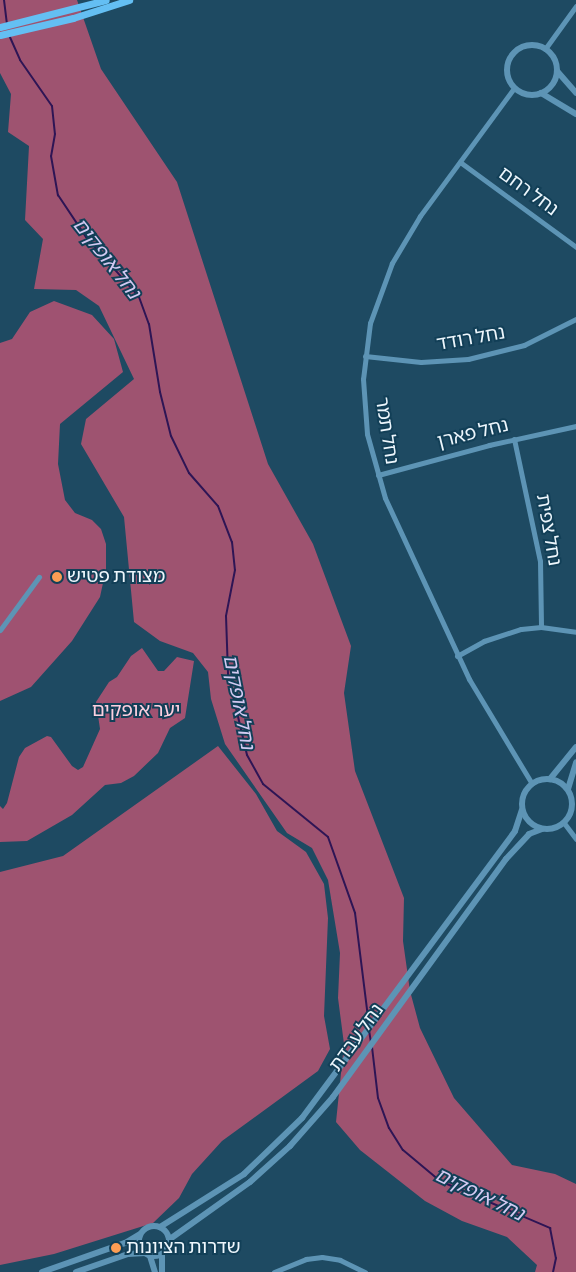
<!DOCTYPE html>
<meta charset="utf-8">
<style>
body{margin:0}
#map{position:relative;width:576px;height:1272px;overflow:hidden;background:#1e4a62;font-family:"Alegreya Sans","Noto Sans Hebrew",sans-serif}
div>[style]{position:absolute}
.green>*{inset:0;background:#9e5370}
.forest>*{inset:0;background:#9f5271}
.stream>*{height:2px;margin:-1px;padding:0 1px;transform-origin:1px;border-radius:1px;background:#2e1555}
.minor>*{height:5px;margin:-2.5px;padding:0 2.5px;transform-origin:2.5px;border-radius:2.5px;background:#5d94b5}
.tertiary>*{height:6px;margin:-3px;padding:0 3px;transform-origin:3px;border-radius:3px;background:#5d94b5}
.tertiary>.ring{margin:-3px;padding:0;box-sizing:content-box;background:none;border:6px solid #5d94b5;border-radius:50%}
.secondary>*{height:7px;margin:-3.5px;padding:0 3.5px;transform-origin:3.5px;border-radius:3.5px;background:#64bff3}
.dots>*{width:14px;height:14px;translate:-50% -50%;box-sizing:border-box;border:2px solid #123f57;border-radius:50%}
span{translate:-50% -50%;white-space:nowrap;text-align:center;line-height:1.15;-webkit-text-stroke:4px #123f57;paint-order:stroke}
.street-label{font-size:19px;color:#edf6fc}
.poi-label{font-size:19px;color:#edf6fc}
.left{translate:0 -50%;text-align:left}
.park-label{font-size:19px;color:#fdcfdf}
.water-label{font-size:20px;color:#d3caf2;font-style:italic}
</style>
<div id="map">
<div class="green">
<i style="clip-path:polygon(0 0,77px 0,101px 69px,177px 182px,268px 464px,313px 544px,351px 646px,344px 693px,355px 771px,404px 898px,403px 941px,410px 991px,420px 1028px,454px 1098px,512px 1165px,555px 1174px,576px 1184px,576px 1272px,535px 1272px,537px 1265px,507px 1237px,462px 1221px,425px 1201px,360px 1150px,336px 1122px,344px 1044px,338px 998px,340px 953px,328px 880px,312px 848px,287px 833px,225px 744px,211px 699px,208px 672px,193px 653px,160px 641px,134px 622px,124px 517px,81px 444px,86px 419px,134px 379px,99px 306px,76px 290px,34px 289px,43px 239px,25px 220px,29px 146px,8px 132px,11px 94px,0 73px)"></i>
<i style="clip-path:polygon(218px 746px,256px 794px,277px 831px,306px 852px,324px 884px,328px 918px,324px 1016px,330px 1049px,318px 1071px,222px 1141px,192px 1174px,179px 1198px,153px 1223px,54px 1254px,0 1265px,0 872px,63px 856px)"></i>
</div>
<div class="forest">
<i style="clip-path:polygon(54px 301px,92px 315px,114px 339px,123px 372px,60px 424px,58px 464px,65px 500px,75px 513px,92px 520px,101px 529px,106px 544px,106px 569px,100px 597px,72px 641px,31px 687px,0 701px,0 343px,12px 339px,30px 312px)"></i>
<i style="clip-path:polygon(142px 648px,158px 671px,164px 671px,177px 657px,194px 661px,185px 718px,170px 728px,158px 753px,134px 776px,121px 783px,105px 785px,72px 815px,27px 841px,0 842px,0 806px,3px 809px,7px 803px,19px 757px,25px 748px,47px 736px,51px 737px,72px 766px,78px 770px,83px 767px,100px 729px,96px 702px,109px 682px,117px 677px,131px 656px)"></i>
</div>
<div class="stream">
<i style="left:4px;top:0;width:23px;rotate:83deg"></i>
<i style="left:9px;top:35px;width:27px;rotate:66deg"></i>
<i style="left:20px;top:60px;width:56px;rotate:55.2deg"></i>
<i style="left:52px;top:106px;width:28px;rotate:84deg"></i>
<i style="left:55px;top:134px;width:22px;rotate:100deg"></i>
<i style="left:51px;top:156px;width:40px;rotate:80deg"></i>
<i style="left:58px;top:195px;width:50px;rotate:56.3deg"></i>
<i style="left:86px;top:237px;width:80px;rotate:48.5deg"></i>
<i style="left:139px;top:297px;width:29px;rotate:70deg"></i>
<i style="left:149px;top:324px;width:69px;rotate:80.8deg"></i>
<i style="left:160px;top:392px;width:45px;rotate:76deg"></i>
<i style="left:171px;top:436px;width:41px;rotate:64.1deg"></i>
<i style="left:189px;top:473px;width:44px;rotate:48.7deg"></i>
<i style="left:218px;top:506px;width:39px;rotate:69deg"></i>
<i style="left:232px;top:542px;width:28px;rotate:84deg"></i>
<i style="left:235px;top:570px;width:47px;rotate:101.1deg"></i>
<i style="left:226px;top:616px;width:58px;rotate:88deg"></i>
<i style="left:228px;top:674px;width:83px;rotate:76.8deg"></i>
<i style="left:247px;top:755px;width:33px;rotate:61deg"></i>
<i style="left:263px;top:784px;width:84px;rotate:39.2deg"></i>
<i style="left:328px;top:837px;width:81px;rotate:70.4deg"></i>
<i style="left:355px;top:913px;width:113px;rotate:82.9deg"></i>
<i style="left:369px;top:1030px;width:12px;rotate:81deg"></i>
<i style="left:372px;top:1047px;width:51px;rotate:83.3deg"></i>
<i style="left:378px;top:1098px;width:32px;rotate:70deg"></i>
<i style="left:389px;top:1128px;width:26px;rotate:58deg"></i>
<i style="left:403px;top:1150px;width:48px;rotate:40deg"></i>
<i style="left:440px;top:1181px;width:120px;rotate:23.1deg"></i>
<i style="left:550px;top:1228px;width:31px;rotate:79deg"></i>
<i style="left:556px;top:1258px;width:14px;rotate:102deg"></i>
</div>
<div class="minor">
<i style="left:545px;top:49px;width:53px;rotate:-54.2deg"></i>
<i style="left:514px;top:88px;width:159px;rotate:126.3deg"></i>
<i style="left:420px;top:216px;width:55px;rotate:120.8deg"></i>
<i style="left:392px;top:263px;width:64px;rotate:110.1deg"></i>
<i style="left:370px;top:323px;width:56px;rotate:97.1deg"></i>
<i style="left:363px;top:379px;width:55px;rotate:85.8deg"></i>
<i style="left:367px;top:434px;width:66px;rotate:74.3deg"></i>
<i style="left:385px;top:498px;width:200px;rotate:65.1deg"></i>
<i style="left:469px;top:679px;width:122px;rotate:59deg"></i>
<i style="left:460px;top:162px;width:144px;rotate:36.2deg"></i>
<i style="left:365px;top:356px;width:56px;rotate:6.1deg"></i>
<i style="left:421px;top:362px;width:47px;rotate:-3.7deg"></i>
<i style="left:468px;top:359px;width:58px;rotate:-14deg"></i>
<i style="left:524px;top:345px;width:58px;rotate:-26.6deg"></i>
<i style="left:514px;top:439px;width:125px;rotate:78deg"></i>
<i style="left:540px;top:561px;width:66px;rotate:89.1deg"></i>
<i style="left:378px;top:475px;width:115px;rotate:-15.1deg"></i>
<i style="left:489px;top:445px;width:89px;rotate:-12.3deg"></i>
<i style="left:0;top:630px;width:66px;rotate:-53.7deg"></i>
<i style="left:457px;top:656px;width:31px;rotate:-29deg"></i>
<i style="left:484px;top:641px;width:39px;rotate:-18deg"></i>
<i style="left:521px;top:629px;width:20px;rotate:-6deg"></i>
<i style="left:541px;top:627px;width:35px;rotate:8deg"></i>
<i style="left:564px;top:823px;width:20px;rotate:53deg"></i>
<i style="left:274px;top:1272px;width:35px;rotate:-22deg"></i>
<i style="left:306px;top:1259px;width:16px;rotate:-7deg"></i>
<i style="left:322px;top:1257px;width:18px;rotate:9deg"></i>
<i style="left:340px;top:1260px;width:28px;rotate:26deg"></i>
</div>
<div class="tertiary">
<i class="ring" style="left:507px;top:45px;width:44px;height:44px"></i>
<i style="left:557px;top:71px;width:29px;rotate:49deg"></i>
<i style="left:541px;top:93px;width:41px;rotate:31deg"></i>
<i class="ring" style="left:522px;top:779px;width:44px;height:44px"></i>
<i style="left:550px;top:779px;width:41px;rotate:-50.9deg"></i>
<i style="left:568px;top:789px;width:28px;rotate:-73deg"></i>
<i class="ring" style="left:139px;top:1226px;width:24px;height:24px"></i>
<i style="left:160px;top:1227px;width:99px;rotate:-32.2deg"></i>
<i style="left:244px;top:1174px;width:81px;rotate:-44deg"></i>
<i style="left:302px;top:1118px;width:357px;rotate:-53.4deg"></i>
<i style="left:515px;top:831px;width:22px;rotate:-72deg"></i>
<i style="left:170px;top:1239px;width:98px;rotate:-35.5deg"></i>
<i style="left:250px;top:1182px;width:54px;rotate:-42deg"></i>
<i style="left:290px;top:1146px;width:65px;rotate:-48.7deg"></i>
<i style="left:333px;top:1097px;width:294px;rotate:-54deg"></i>
<i style="left:506px;top:859px;width:34px;rotate:-47deg"></i>
<i style="left:529px;top:834px;width:14px;rotate:-21deg"></i>
<i style="left:162px;top:1255px;width:17px;rotate:90deg"></i>
<i style="left:150px;top:1256px;width:17px;rotate:73deg"></i>
<i style="left:42px;top:1272px;width:88px;rotate:-19.3deg"></i>
<i style="left:125px;top:1243px;width:17px;rotate:-31deg"></i>
<i style="left:76px;top:1272px;width:55px;rotate:-19.1deg"></i>
<i style="left:128px;top:1254px;width:17px;rotate:-3deg"></i>
</div>
<div class="secondary">
<i style="left:0;top:27px;width:109px;rotate:-14.3deg"></i>
<i style="left:0;top:35px;width:75px;rotate:-13.1deg"></i>
<i style="left:73px;top:18px;width:59px;rotate:-17.8deg"></i>
</div>
<div class="dots">
<i style="left:57px;top:577px;background:#fc9d54"></i>
<i style="left:116px;top:1248px;background:#fc9d54"></i>
</div>
<div class="street-label">
<span style="left:528px;top:192px;rotate:36deg">נחל רחם</span>
<span style="left:471px;top:339px;rotate:-10deg">נחל רודד</span>
<span style="left:386px;top:431px;rotate:81deg">נחל תמר</span>
<span style="left:473px;top:434px;rotate:-14deg">נחל פארן</span>
<span style="left:548px;top:530px;rotate:80deg">נחל צפית</span>
<span style="left:357px;top:1038px;rotate:-54deg">נחל עבדת</span>
</div>
<div class="poi-label">
<span class="left" style="left:67px;top:577px">מצודת פטיש</span>
<span class="left" style="left:126px;top:1248px">שדרות הציונות</span>
</div>
<div class="park-label">
<span style="left:136px;top:711px">יער אופקים</span>
</div>
<div class="water-label">
<span style="left:106px;top:259px;rotate:52deg">נחל אופקים</span>
<span style="left:238px;top:702px;rotate:79deg">נחל אופקים</span>
<span style="left:479px;top:1195px;rotate:26deg">נחל אופקים</span>
</div>
</div>
